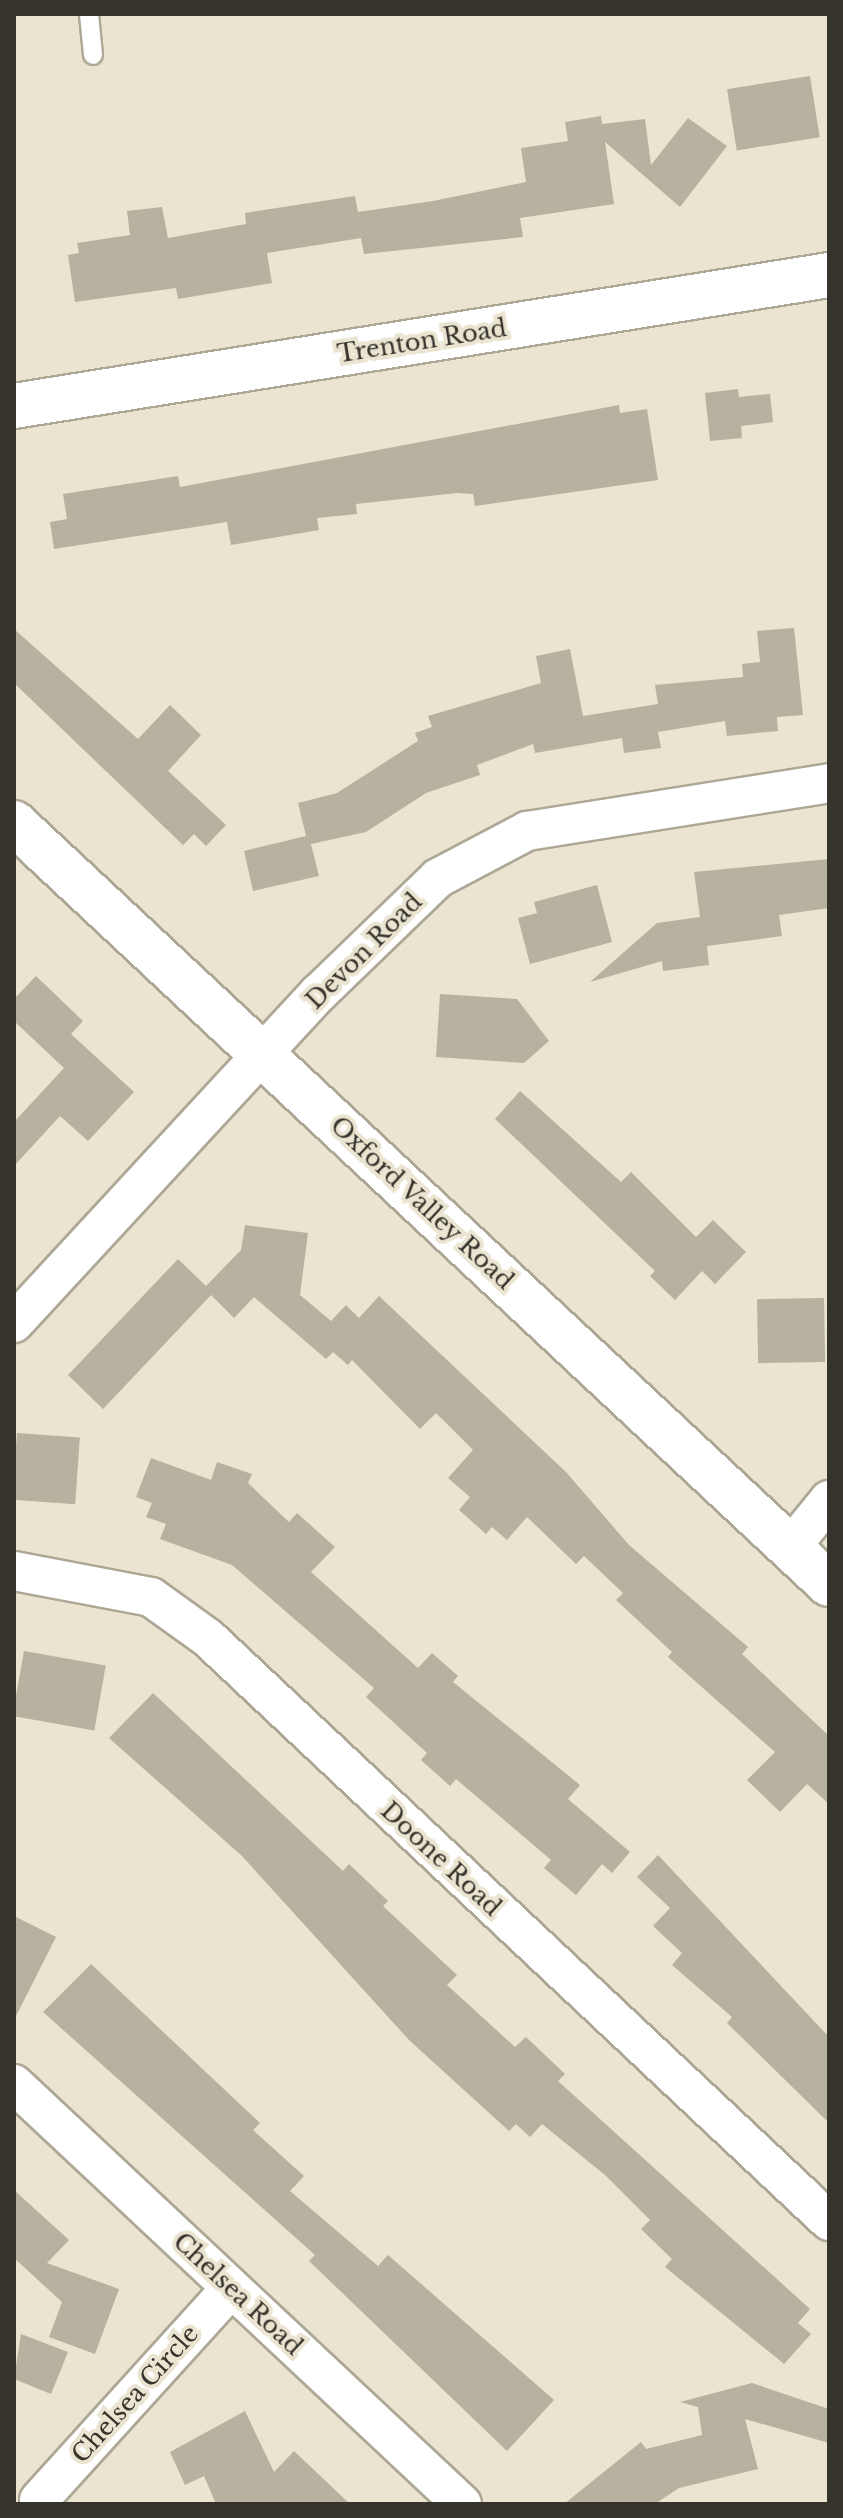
<!DOCTYPE html>
<style>
body{margin:0}
#map{position:relative;width:843px;height:2518px;overflow:hidden;background:#eae4d1;font-family:"Libre Baskerville",serif}
div>[style]{position:absolute}
.building>*{inset:0;background:#b7b19f;transform-origin:0 0}
.roads{filter:drop-shadow(2px 0 #ada795) drop-shadow(-2px 0 #ada795) drop-shadow(0 2px #ada795) drop-shadow(0 -2px #ada795)}
.service>*{height:18px;margin:-9px;padding:0 9px;transform-origin:9px;border-radius:9px;background:#fff}
.minor>*{height:38px;margin:-19px;padding:0 19px;transform-origin:19px;border-radius:19px;background:#fff}
.secondary>*{height:44px;margin:-22px;padding:0 22px;transform-origin:22px;border-radius:22px;background:#fff}
.primary>*{height:44px;margin:-22px;padding:0 22px;transform-origin:22px;border-radius:22px;background:#fff}
span{translate:-50% -50%;white-space:nowrap;text-align:center;line-height:1.15;-webkit-text-stroke:8px #eae4d1;paint-order:stroke}
.street-label{font-size:24px;color:#35332c}
.frame{position:absolute;inset:0;border:16px solid #35332c;pointer-events:none}
</style>
<div id="map">
<div class="building">
<i style="left:810px;top:76px;width:62px;height:84px;rotate:81deg"></i>
<i style="clip-path:polygon(601px 116px,602px 124px,645px 119px,651px 165px,688px 118px,727px 146px,680px 207px,605px 142px,614px 204px,520px 218px,523px 237px,364px 254px,361px 238px,267px 253px,272px 283px,178px 299px,176px 288px,75px 302px,68px 255px,79px 253px,77px 243px,130px 235px,127px 211px,162px 207px,168px 238px,246px 224px,245px 213px,355px 196px,358px 212px,433px 201px,526px 182px,521px 148px,568px 141px,565px 122px)"></i>
<i style="clip-path:polygon(738px 389px,739px 397px,770px 394px,773px 422px,741px 426px,742px 438px,710px 441px,705px 393px)"></i>
<i style="clip-path:polygon(619px 405px,620px 413px,647px 409px,658px 480px,475px 506px,473px 494px,457px 493px,356px 504px,357px 514px,317px 518px,319px 530px,231px 545px,227px 522px,54px 549px,50px 522px,67px 519px,63px 494px,178px 476px,180px 487px)"></i>
<i style="clip-path:polygon(794px 628px,803px 715px,777px 717px,778px 731px,727px 736px,725px 721px,658px 732px,661px 748px,624px 753px,622px 738px,535px 753px,533px 744px,477px 765px,480px 775px,426px 793px,366px 832px,311px 844px,319px 876px,253px 891px,244px 851px,306px 836px,298px 803px,337px 793px,418px 741px,415px 733px,432px 727px,428px 716px,541px 683px,536px 656px,570px 649px,583px 716px,658px 704px,655px 685px,743px 677px,742px 664px,760px 662px,757px 631px)"></i>
<i style="clip-path:polygon(14px 629px,138px 739px,170px 705px,201px 735px,168px 771px,226px 825px,206px 846px,194px 834px,183px 845px,14px 683px)"></i>
<i style="clip-path:polygon(829px 859px,829px 908px,779px 915px,782px 936px,707px 946px,709px 965px,663px 971px,662px 961px,590px 982px,657px 923px,700px 917px,694px 872px)"></i>
<i style="clip-path:polygon(597px 885px,612px 942px,530px 964px,518px 918px,537px 913px,534px 902px)"></i>
<i style="clip-path:polygon(36px 976px,83px 1021px,71px 1034px,134px 1092px,88px 1141px,60px 1116px,14px 1166px,14px 1122px,64px 1068px,14px 1021px,14px 999px)"></i>
<i style="clip-path:polygon(440px 994px,517px 999px,549px 1041px,524px 1063px,436px 1057px)"></i>
<i style="clip-path:polygon(520px 1091px,621px 1182px,631px 1172px,696px 1237px,713px 1220px,746px 1252px,715px 1284px,702px 1271px,675px 1300px,650px 1276px,655px 1271px,495px 1119px)"></i>
<i style="clip-path:polygon(245px 1225px,308px 1233px,300px 1295px,331px 1321px,346px 1305px,359px 1318px,379px 1296px,566px 1472px,629px 1545px,748px 1647px,742px 1654px,829px 1736px,829px 1804px,807px 1784px,780px 1812px,747px 1780px,775px 1752px,668px 1657px,672px 1652px,616px 1600px,623px 1593px,584px 1556px,576px 1564px,527px 1517px,507px 1540px,492px 1527px,486px 1534px,459px 1510px,470px 1497px,448px 1478px,473px 1450px,436px 1413px,420px 1429px,352px 1360px,348px 1365px,333px 1352px,326px 1359px,254px 1297px,234px 1318px,211px 1295px,103px 1409px,68px 1375px,178px 1259px,206px 1286px,241px 1250px)"></i>
<i style="left:824px;top:1298px;width:64px;height:67px;rotate:89deg"></i>
<i style="left:17px;top:1433px;width:63px;height:67px;rotate:4deg"></i>
<i style="clip-path:polygon(151px 1458px,211px 1480px,217px 1462px,252px 1474px,248px 1483px,289px 1522px,297px 1513px,335px 1547px,311px 1572px,418px 1668px,432px 1653px,458px 1676px,453px 1682px,580px 1785px,568px 1799px,630px 1852px,612px 1873px,602px 1864px,576px 1895px,544px 1868px,551px 1860px,456px 1779px,450px 1786px,421px 1760px,427px 1753px,366px 1697px,374px 1688px,232px 1565px,160px 1539px,166px 1524px,146px 1517px,152px 1503px,136px 1497px)"></i>
<i style="left:24px;top:1651px;width:83px;height:66px;rotate:10deg"></i>
<i style="clip-path:polygon(153px 1693px,343px 1871px,349px 1864px,388px 1901px,383px 1906px,457px 1975px,447px 1985px,515px 2047px,526px 2037px,565px 2074px,558px 2081px,810px 2309px,798px 2323px,811px 2334px,784px 2364px,665px 2267px,672px 2259px,641px 2229px,650px 2220px,605px 2175px,542px 2124px,530px 2137px,516px 2124px,509px 2131px,409px 2040px,242px 1856px,109px 1738px)"></i>
<i style="clip-path:polygon(658px 1855px,829px 2037px,829px 2123px,727px 2023px,732px 2017px,672px 1965px,682px 1953px,653px 1926px,670px 1908px,637px 1877px)"></i>
<i style="clip-path:polygon(14px 1916px,56px 1937px,14px 2020px)"></i>
<i style="clip-path:polygon(91px 1964px,260px 2123px,253px 2130px,304px 2176px,290px 2191px,378px 2266px,388px 2255px,554px 2400px,507px 2451px,309px 2261px,315px 2255px,43px 2012px)"></i>
<i style="clip-path:polygon(14px 2190px,69px 2240px,47px 2263px,119px 2289px,95px 2354px,49px 2337px,62px 2302px,14px 2258px)"></i>
<i style="clip-path:polygon(21px 2334px,68px 2352px,51px 2394px,14px 2379px)"></i>
<i style="clip-path:polygon(752px 2383px,829px 2409px,829px 2443px,745px 2419px,758px 2469px,679px 2488px,655px 2504px,564px 2504px,641px 2442px,646px 2449px,702px 2435px,698px 2407px,680px 2402px)"></i>
<i style="clip-path:polygon(245px 2411px,274px 2472px,294px 2451px,350px 2504px,216px 2504px,204px 2476px,185px 2485px,170px 2452px)"></i>
</div>
<div class="roads">
<div class="service">
<i style="left:89px;top:14px;width:41px;rotate:84.4deg"></i>
</div>
<div class="minor">
<i style="left:14px;top:1323px;width:449px;rotate:-47.3deg"></i>
<i style="left:319px;top:993px;width:165px;rotate:-44deg"></i>
<i style="left:438px;top:878px;width:101px;rotate:-27.8deg"></i>
<i style="left:527px;top:831px;width:306px;rotate:-9deg"></i>
<i style="left:790px;top:1548px;width:62px;rotate:-50.9deg"></i>
<i style="left:14px;top:1571px;width:139px;rotate:10.7deg"></i>
<i style="left:151px;top:1597px;width:70px;rotate:35.7deg"></i>
<i style="left:208px;top:1638px;width:852px;rotate:43.19deg"></i>
<i style="left:14px;top:2084px;width:614px;rotate:43.15deg"></i>
<i style="left:39px;top:2500px;width:286px;rotate:-47.8deg"></i>
</div>
<div class="secondary">
<i style="left:14px;top:406px;width:825px;rotate:-9.13deg"></i>
</div>
<div class="primary">
<i style="left:14px;top:823px;width:1115px;rotate:43.04deg"></i>
</div>
</div>
<div class="street-label">
<span style="left:422px;top:341px;rotate:-9deg">Trenton Road</span>
<span style="left:364px;top:951px;rotate:-45deg">Devon Road</span>
<span style="left:422px;top:1203px;rotate:43deg">Oxford Valley Road</span>
<span style="left:441px;top:1859px;rotate:43deg">Doone Road</span>
<span style="left:238px;top:2294px;rotate:43deg">Chelsea Road</span>
<span style="left:135px;top:2394px;rotate:-48deg">Chelsea Circle</span>
</div>
<div class="frame"></div>
</div>
